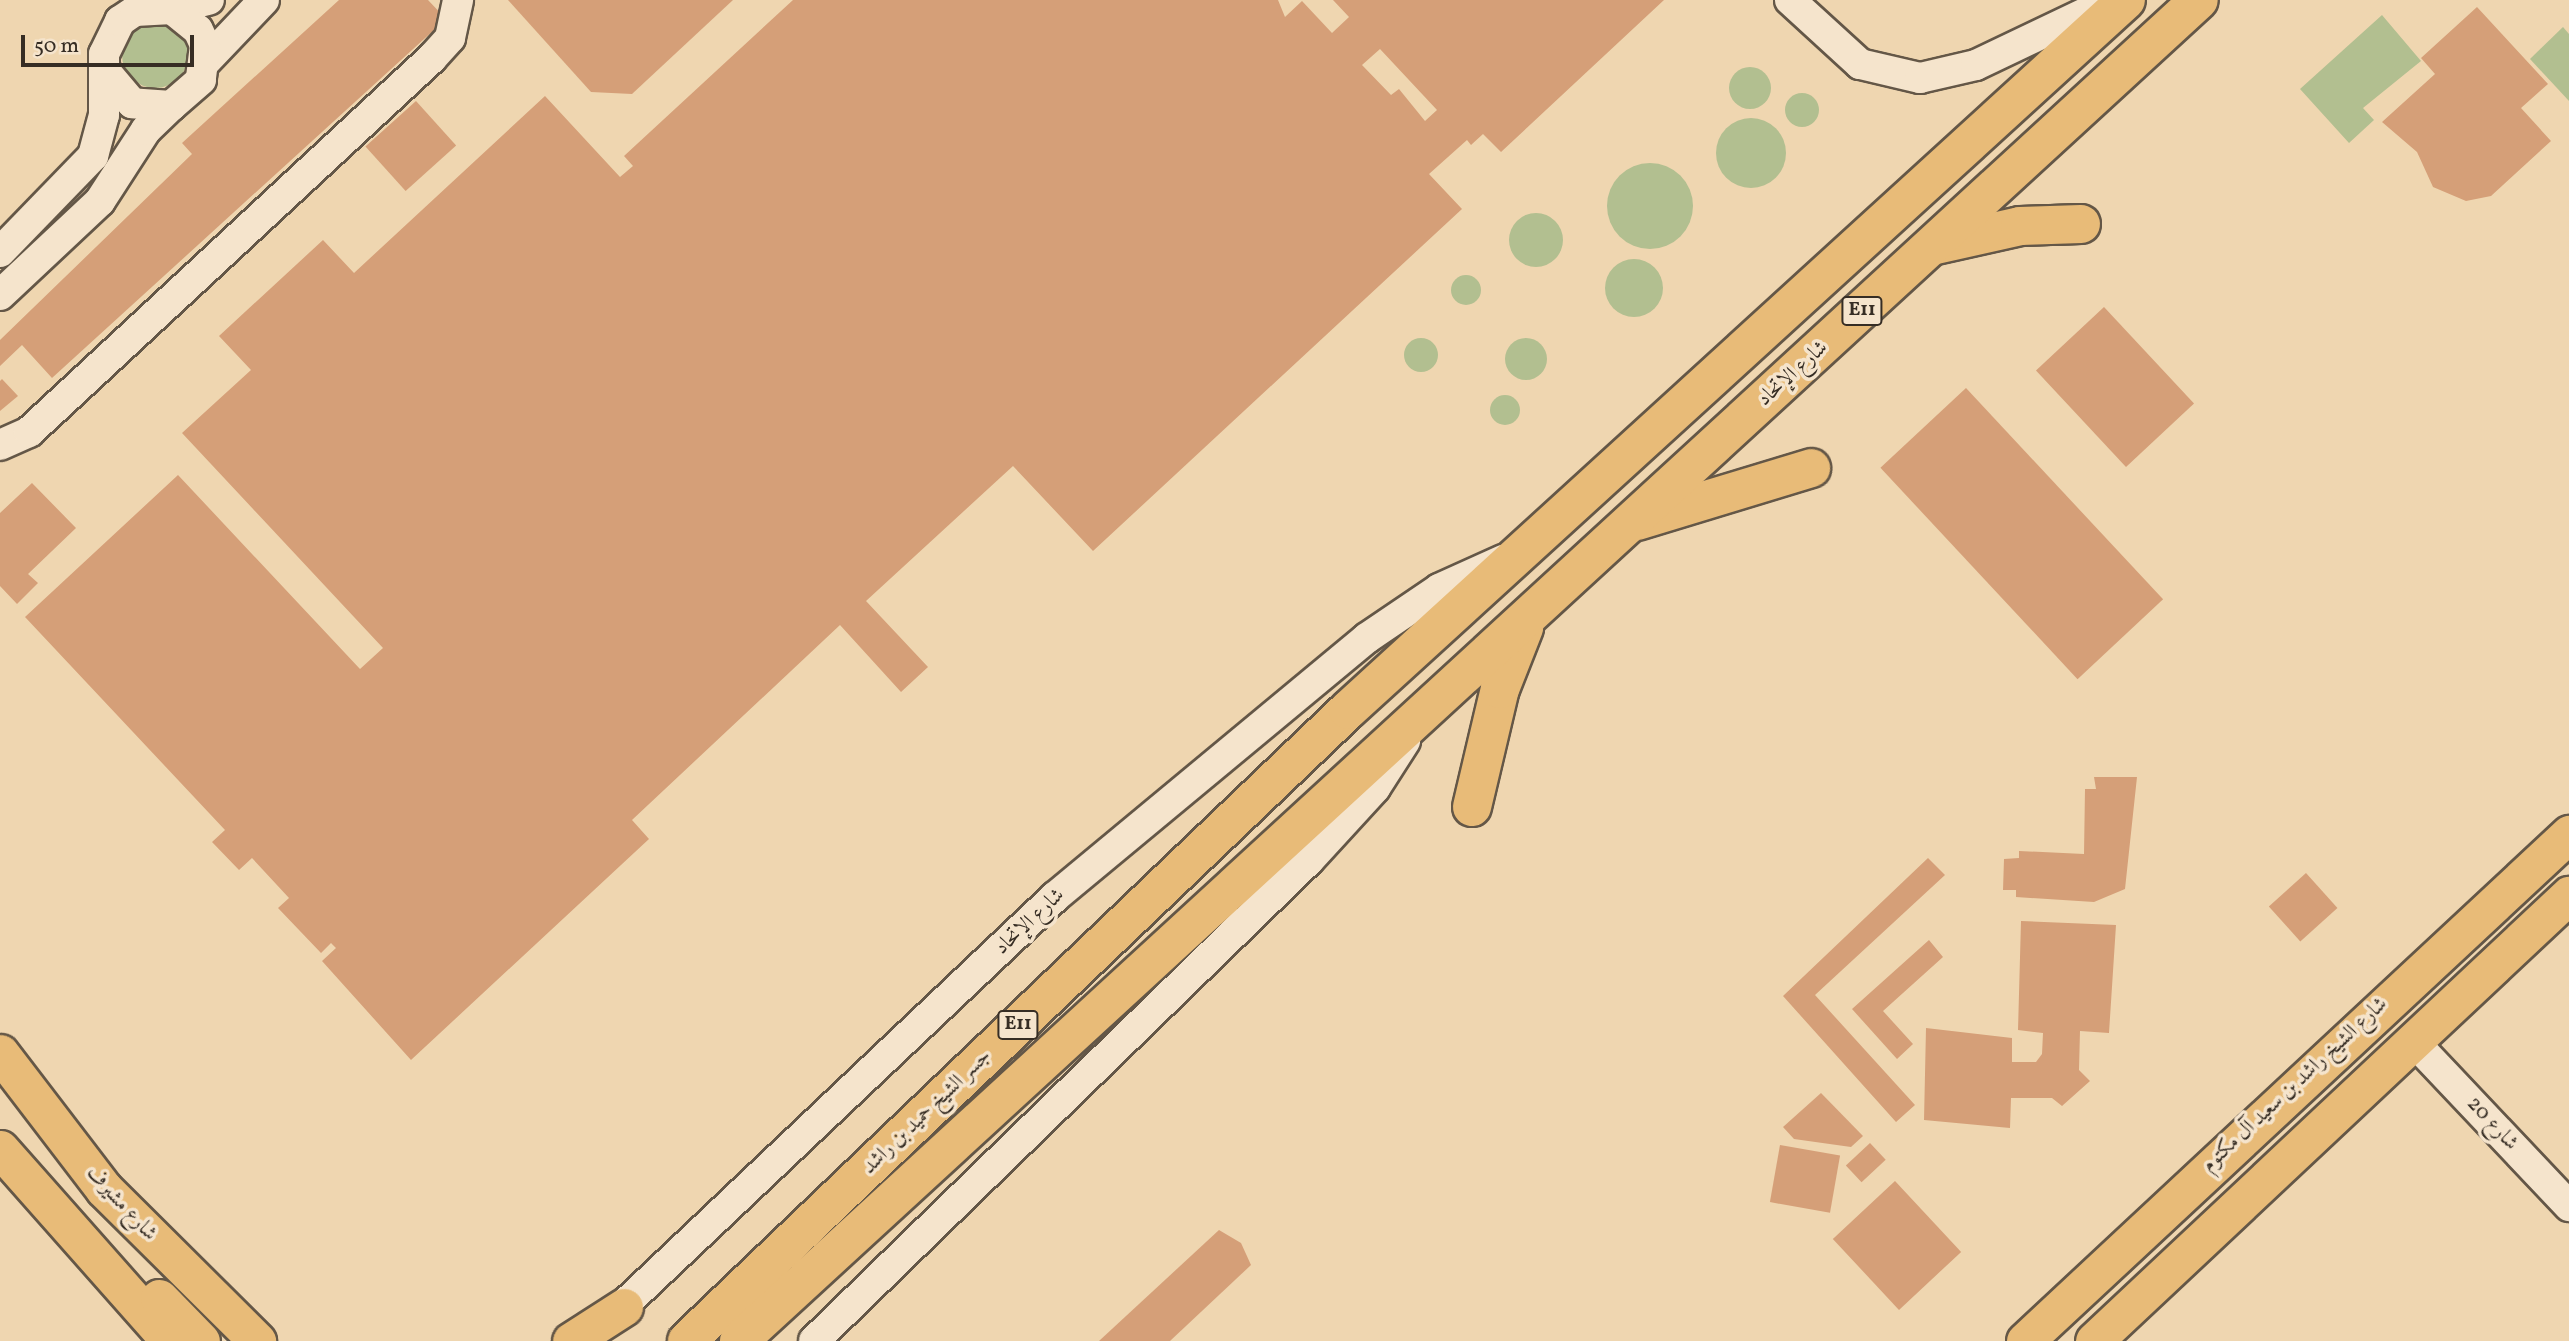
<!DOCTYPE html>
<meta charset="utf-8">
<style>
body{margin:0}
#map{position:relative;width:2569px;height:1341px;overflow:hidden;background:#efd6b0;font-family:Vollkorn,Amiri,serif}
div>[style]{position:absolute}
.green>*{inset:0;background:#b2bf90}
.round{border-radius:50%}
.building>*{inset:0;background:#d59f78;transform-origin:0 0}
.roads{filter:drop-shadow(2px 0 #645747) drop-shadow(-2px 0 #645747) drop-shadow(0 2px #645747) drop-shadow(0 -2px #645747)}
.minor>*{height:30px;margin:-15px;padding:0 15px;transform-origin:15px;border-radius:15px;background:#f5e4cc}
.major>*{height:37px;margin:-18.5px;padding:0 18.5px;transform-origin:18.5px;border-radius:18.5px;background:#e8bb78}
.highway>*{height:38px;margin:-19px;padding:0 19px;transform-origin:19px;border-radius:19px;background:#e8bb78}
span{translate:-50% -50%;white-space:nowrap;text-align:center;line-height:1.15;-webkit-text-stroke:7px #f5e4cc;paint-order:stroke}
.shield-label span{padding:2px 5px;background:#f5e4cc;border:2px solid;border-radius:5px;-webkit-text-stroke-width:0}
.shield-label{font-size:19px;color:#362d24;font-weight:700}
.street-label{font-size:21px;color:#362d24}
.scale{position:absolute;left:21px;top:35px;width:173px;height:32px;box-sizing:border-box;border:4px solid #362d24;border-top:0;padding-left:9px;font-size:21px;line-height:24px;white-space:nowrap;color:#362d24;-webkit-text-stroke:5px #f5e4cc;paint-order:stroke}
</style>
<div id="map">
<div class="green">
<i style="clip-path:polygon(2382px 15px,2421px 61px,2363px 108px,2374px 120px,2349px 143px,2300px 89px)"></i>
<i class="round" style="left:122px;top:22px;width:66px;height:66px"></i>
<i style="clip-path:polygon(2563px 27px,2569px 34px,2569px 101px,2530px 59px)"></i>
<i class="round" style="left:1729px;top:67px;width:42px;height:42px"></i>
<i class="round" style="left:1785px;top:93px;width:34px;height:34px"></i>
<i class="round" style="left:1716px;top:118px;width:70px;height:70px"></i>
<i class="round" style="left:1607px;top:163px;width:86px;height:86px"></i>
<i class="round" style="left:1509px;top:213px;width:54px;height:54px"></i>
<i class="round" style="left:1605px;top:259px;width:58px;height:58px"></i>
<i class="round" style="left:1451px;top:275px;width:30px;height:30px"></i>
<i class="round" style="left:1404px;top:338px;width:34px;height:34px"></i>
<i class="round" style="left:1505px;top:338px;width:42px;height:42px"></i>
<i class="round" style="left:1490px;top:395px;width:30px;height:30px"></i>
</div>
<div class="building">
<i style="clip-path:polygon(339px 0,428px 0,446px 19px,52px 378px,22px 345px,0 366px,0 340px,192px 154px,182px 143px)"></i>
<i style="clip-path:polygon(508px 0,733px 0,632px 94px,591px 92px)"></i>
<i style="clip-path:polygon(evenodd,793px 0,1278px 0,1285px 17px,1302px 1px,1332px 33px,1349px 17px,1333px 0,1664px 0,1501px 152px,1483px 134px,1471px 145px,1467px 140px,1429px 174px,1462px 209px,1093px 551px,1013px 466px,866px 601px,928px 667px,901px 692px,840px 625px,632px 820px,649px 839px,411px 1060px,322px 961px,336px 948px,331px 943px,321px 953px,278px 908px,289px 898px,252px 858px,239px 870px,212px 842px,225px 830px,25px 617px,178px 475px,360px 669px,383px 648px,182px 433px,251px 370px,219px 336px,323px 240px,354px 273px,545px 96px,620px 177px,633px 166px,624px 156px,793px 0,1380px 49px,1437px 110px,1425px 121px,1399px 89px,1391px 95px,1362px 65px,1380px 49px)"></i>
<i style="clip-path:polygon(2477px 7px,2548px 84px,2521px 108px,2551px 141px,2491px 196px,2466px 201px,2433px 187px,2417px 152px,2382px 122px,2435px 74px,2421px 58px)"></i>
<i style="left:416px;top:101px;width:60px;height:68px;rotate:48deg"></i>
<i style="left:2104px;top:307px;width:132px;height:93px;rotate:47deg"></i>
<i style="clip-path:polygon(2px 379px,18px 396px,0 411px,0 381px)"></i>
<i style="left:1966px;top:388px;width:289px;height:117px;rotate:47deg"></i>
<i style="clip-path:polygon(32px 483px,76px 528px,28px 574px,38px 583px,17px 604px,0 586px,0 513px)"></i>
<i style="clip-path:polygon(2094px 777px,2137px 777px,2125px 889px,2094px 902px,2016px 897px,2016px 890px,2003px 890px,2004px 859px,2019px 858px,2019px 851px,2084px 854px,2085px 789px,2096px 789px)"></i>
<i style="clip-path:polygon(1928px 858px,1945px 875px,1815px 995px,1915px 1105px,1896px 1122px,1783px 996px)"></i>
<i style="left:2306px;top:873px;width:47px;height:50px;rotate:48deg"></i>
<i style="clip-path:polygon(2021px 921px,2116px 925px,2109px 1033px,2080px 1031px,2079px 1070px,2090px 1081px,2062px 1106px,2052px 1098px,2011px 1098px,2010px 1128px,1924px 1120px,1926px 1028px,2012px 1038px,2012px 1062px,2036px 1062px,2042px 1054px,2043px 1033px,2018px 1030px)"></i>
<i style="clip-path:polygon(1929px 940px,1943px 957px,1883px 1011px,1913px 1044px,1897px 1059px,1852px 1009px)"></i>
<i style="clip-path:polygon(1821px 1093px,1863px 1136px,1851px 1147px,1794px 1139px,1783px 1127px)"></i>
<i style="left:1870px;top:1143px;width:23px;height:33px;rotate:47deg"></i>
<i style="left:1780px;top:1145px;width:61px;height:58px;rotate:10deg"></i>
<i style="left:1895px;top:1181px;width:97px;height:85px;rotate:47deg"></i>
<i style="clip-path:polygon(1219px 1230px,1241px 1243px,1251px 1265px,1170px 1341px,1099px 1341px)"></i>
</div>
<div class="roads">
<div class="minor">
<i style="left:1790px;top:0;width:95px;rotate:42.4deg"></i>
<i style="left:1860px;top:64px;width:62px;rotate:13.1deg"></i>
<i style="left:1920px;top:78px;width:57px;rotate:-13.1deg"></i>
<i style="left:1976px;top:65px;width:151px;rotate:-25.5deg"></i>
<i style="left:172px;top:9px;width:38px;rotate:-14deg"></i>
<i style="left:206px;top:61px;width:84px;rotate:-46.4deg"></i>
<i style="left:0;top:252px;width:134px;rotate:-45.9deg"></i>
<i style="left:93px;top:156px;width:42px;rotate:-75deg"></i>
<i style="left:104px;top:115px;width:61px;rotate:-90deg"></i>
<i style="left:104px;top:54px;width:37px;rotate:-64deg"></i>
<i style="left:120px;top:21px;width:18px;rotate:-34deg"></i>
<i style="left:135px;top:11px;width:37px;rotate:-3deg"></i>
<i style="left:172px;top:9px;width:33px;rotate:39deg"></i>
<i style="left:198px;top:30px;width:17px;rotate:65deg"></i>
<i style="left:205px;top:45px;width:35px;rotate:97deg"></i>
<i style="left:201px;top:80px;width:40px;rotate:139deg"></i>
<i style="left:171px;top:106px;width:39px;rotate:-176deg"></i>
<i style="left:132px;top:103px;width:39px;rotate:-130deg"></i>
<i style="left:0;top:295px;width:137px;rotate:-43.2deg"></i>
<i style="left:100px;top:201px;width:85px;rotate:-57.1deg"></i>
<i style="left:146px;top:130px;width:35px;rotate:-44deg"></i>
<i style="left:0;top:445px;width:32px;rotate:-24deg"></i>
<i style="left:29px;top:432px;width:550px;rotate:-42.86deg"></i>
<i style="left:432px;top:58px;width:27px;rotate:-48deg"></i>
<i style="left:450px;top:38px;width:39px;rotate:-78deg"></i>
<i style="left:2414px;top:1042px;width:226px;rotate:46.6deg"></i>
<i style="left:608px;top:1320px;width:615px;rotate:-43.42deg"></i>
<i style="left:1055px;top:897px;width:405px;rotate:-39.7deg"></i>
<i style="left:1367px;top:638px;width:87px;rotate:-34.2deg"></i>
<i style="left:1439px;top:589px;width:70px;rotate:-24.4deg"></i>
<i style="left:814px;top:1341px;width:690px;rotate:-44.18deg"></i>
<i style="left:1309px;top:860px;width:98px;rotate:-47.5deg"></i>
<i style="left:1375px;top:788px;width:56px;rotate:-57.4deg"></i>
</div>
<div class="major">
<i style="left:0;top:1053px;width:171px;rotate:52.6deg"></i>
<i style="left:104px;top:1189px;width:216px;rotate:44.8deg"></i>
<i style="left:0;top:1149px;width:256px;rotate:48.5deg"></i>
<i style="left:159px;top:1298px;width:60px;rotate:45.7deg"></i>
<i style="left:571px;top:1341px;width:63px;rotate:-32.7deg"></i>
<i style="left:2025px;top:1341px;width:744px;rotate:-42.98deg"></i>
<i style="left:2094px;top:1341px;width:652px;rotate:-43.2deg"></i>
</div>
<div class="highway">
<i style="left:1936px;top:245px;width:86px;rotate:-12.7deg"></i>
<i style="left:2020px;top:226px;width:61px;rotate:-1.9deg"></i>
<i style="left:1637px;top:521px;width:182px;rotate:-16.9deg"></i>
<i style="left:1472px;top:807px;width:121px;rotate:-76.7deg"></i>
<i style="left:1500px;top:689px;width:66px;rotate:-68.5deg"></i>
<i style="left:687px;top:1341px;width:914px;rotate:-43.67deg"></i>
<i style="left:1348px;top:710px;width:1053px;rotate:-42.38deg"></i>
<i style="left:739px;top:1341px;width:1982px;rotate:-42.57deg"></i>
</div>
</div>
<div class="shield-label">
<span style="left:1862px;top:311px">E11</span>
<span style="left:1018px;top:1025px">E11</span>
</div>
<div class="street-label">
<span style="left:1793px;top:374px;rotate:-42deg">شارع الإتحاد</span>
<span style="left:1030px;top:922px;rotate:-43deg">شارع الإتحاد</span>
<span style="left:2295px;top:1085px;rotate:-43deg">شارع الشيخ راشد بن سعيد آل مكتوم</span>
<span style="left:927px;top:1112px;rotate:-44deg">جسر الشيخ حميد بن راشد</span>
<span style="left:2492px;top:1124px;rotate:47deg">شارع 20</span>
<span style="left:121px;top:1204px;rotate:47deg">شارع مشيرف</span>
</div>
<div class="scale">50 m</div>
</div>
